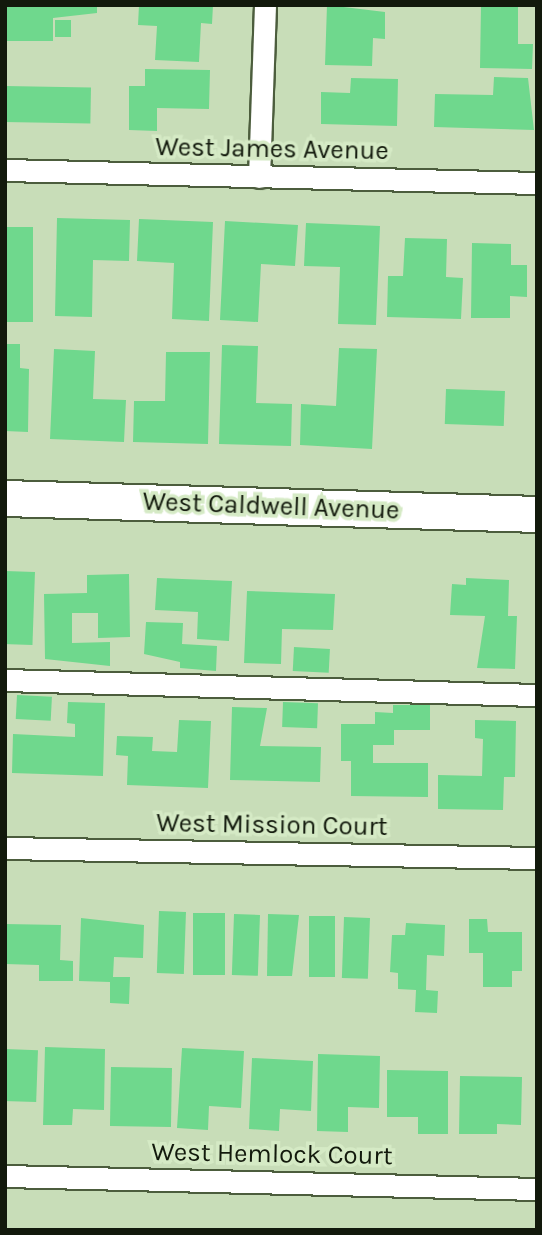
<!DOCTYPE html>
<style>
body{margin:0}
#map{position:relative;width:542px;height:1235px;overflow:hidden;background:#c8ddb8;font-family:Karla,sans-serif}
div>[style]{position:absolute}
.building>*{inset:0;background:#6fd88d;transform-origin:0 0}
.roads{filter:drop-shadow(2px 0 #4c5d3d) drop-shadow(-2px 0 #4c5d3d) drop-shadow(0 2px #4c5d3d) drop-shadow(0 -2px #4c5d3d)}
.street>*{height:21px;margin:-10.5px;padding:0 10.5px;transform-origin:10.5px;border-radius:10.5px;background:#fff}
.primary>*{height:35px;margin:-17.5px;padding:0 17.5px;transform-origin:17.5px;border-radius:17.5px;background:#fff}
span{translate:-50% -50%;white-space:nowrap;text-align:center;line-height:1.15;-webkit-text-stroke:7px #d5eac5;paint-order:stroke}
.street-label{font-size:26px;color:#12190c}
.frame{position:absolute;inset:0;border:7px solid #12190c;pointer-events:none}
</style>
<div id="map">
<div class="building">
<i style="clip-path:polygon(7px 5px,97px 5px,97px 13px,53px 18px,53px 41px,5px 41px)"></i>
<i style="clip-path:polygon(139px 5px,213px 5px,212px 24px,201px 23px,199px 62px,155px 60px,157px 26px,138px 25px)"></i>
<i style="clip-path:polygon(327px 5px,385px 12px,385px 39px,373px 38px,372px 66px,325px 65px)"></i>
<i style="clip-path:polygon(481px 5px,518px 5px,518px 44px,533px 44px,532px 69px,480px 68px)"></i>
<i style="left:55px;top:20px;width:16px;height:17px"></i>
<i style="clip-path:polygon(145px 69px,210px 70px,209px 109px,157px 108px,157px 131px,129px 130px,129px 86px,145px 86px)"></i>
<i style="clip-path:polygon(494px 77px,528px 78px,534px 130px,434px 127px,435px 94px,493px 95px)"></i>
<i style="clip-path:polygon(351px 78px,398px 79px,397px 126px,321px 124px,321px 92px,350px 93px)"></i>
<i style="left:5px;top:86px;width:86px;height:36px;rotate:1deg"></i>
<i style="clip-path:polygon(57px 218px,130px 220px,129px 261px,93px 260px,92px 317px,55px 316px)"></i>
<i style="clip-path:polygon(139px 219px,213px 222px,209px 321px,172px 319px,174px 263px,137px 261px)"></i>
<i style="clip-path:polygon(225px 221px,298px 225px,295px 266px,261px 264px,258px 322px,220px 320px)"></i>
<i style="clip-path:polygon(306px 223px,380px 226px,376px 325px,338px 324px,340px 267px,304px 266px)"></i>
<i style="left:5px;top:227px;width:28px;height:95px"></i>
<i style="clip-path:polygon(405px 238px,447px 239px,446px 277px,463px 278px,461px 319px,387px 317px,388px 276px,403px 276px)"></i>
<i style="clip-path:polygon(472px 243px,511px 244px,511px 265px,527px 265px,527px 297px,510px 296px,510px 318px,471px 318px)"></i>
<i style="clip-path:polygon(5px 344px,20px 344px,20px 368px,29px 369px,28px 432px,5px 431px)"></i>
<i style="clip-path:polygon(222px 345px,258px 346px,256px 403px,292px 404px,291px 446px,219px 444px)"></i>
<i style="clip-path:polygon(339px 348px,377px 349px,372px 449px,300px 445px,301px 404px,336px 406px)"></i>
<i style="clip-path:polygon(54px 349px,95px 351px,93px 399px,126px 400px,124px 442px,50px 439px)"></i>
<i style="clip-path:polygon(166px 352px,210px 352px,208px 444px,133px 442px,134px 401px,165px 401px)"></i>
<i style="left:446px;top:389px;width:59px;height:35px;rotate:2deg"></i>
<i style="left:5px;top:571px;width:30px;height:73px;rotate:2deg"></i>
<i style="clip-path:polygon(129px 574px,130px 637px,98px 638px,98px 613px,72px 613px,72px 643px,110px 642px,110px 666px,45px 659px,44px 594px,87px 593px,87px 575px)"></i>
<i style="clip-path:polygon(157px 578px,232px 581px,229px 641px,197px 639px,198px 612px,155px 610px)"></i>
<i style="clip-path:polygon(466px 578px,509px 580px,508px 616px,517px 616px,515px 669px,477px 668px,485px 616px,450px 615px,452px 584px,466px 585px)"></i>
<i style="clip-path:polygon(247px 591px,335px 594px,333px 630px,282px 629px,281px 664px,244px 663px)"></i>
<i style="clip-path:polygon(146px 622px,183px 623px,182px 644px,217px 646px,216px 671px,180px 668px,180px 662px,144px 654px)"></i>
<i style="left:294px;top:647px;width:36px;height:24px;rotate:3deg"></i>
<i style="left:17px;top:695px;width:35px;height:24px;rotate:3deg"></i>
<i style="clip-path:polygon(68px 702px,105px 703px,103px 776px,12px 773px,13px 734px,75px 737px,75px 724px,67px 723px)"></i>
<i style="left:283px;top:702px;width:35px;height:25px;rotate:2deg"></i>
<i style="clip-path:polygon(393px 705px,430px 705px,430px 730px,394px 730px,394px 745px,373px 745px,373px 763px,428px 763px,428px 797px,351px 796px,351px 761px,341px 761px,341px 724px,375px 724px,375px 712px,393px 713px)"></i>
<i style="clip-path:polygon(232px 707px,267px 708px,260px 746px,321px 747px,320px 782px,230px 780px)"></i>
<i style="clip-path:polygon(179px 720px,211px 721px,208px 788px,127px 785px,128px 756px,116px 755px,117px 736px,153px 737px,152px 751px,177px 752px)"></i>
<i style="clip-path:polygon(475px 720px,516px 721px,515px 777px,504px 777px,503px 810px,438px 809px,438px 775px,482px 776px,483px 739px,475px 738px)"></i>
<i style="left:159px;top:911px;width:27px;height:62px;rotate:2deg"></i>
<i style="left:193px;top:913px;width:32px;height:62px"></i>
<i style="left:234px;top:914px;width:26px;height:61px;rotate:2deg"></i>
<i style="clip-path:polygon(268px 914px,299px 915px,292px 976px,267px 976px)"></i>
<i style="left:309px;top:916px;width:26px;height:61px"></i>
<i style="left:344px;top:917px;width:26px;height:61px;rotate:2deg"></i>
<i style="clip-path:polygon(81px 918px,144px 925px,143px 958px,114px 957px,113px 977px,130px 977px,129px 1004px,110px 1003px,110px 982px,79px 981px)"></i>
<i style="clip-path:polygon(469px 919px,487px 919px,488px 932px,522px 932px,522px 971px,512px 971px,512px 987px,483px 987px,483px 953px,469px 953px)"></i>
<i style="clip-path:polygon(406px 923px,445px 925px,444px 956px,427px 955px,426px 990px,438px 991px,437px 1013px,415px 1012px,416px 990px,398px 989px,398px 973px,390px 972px,392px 935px,405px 935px)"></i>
<i style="clip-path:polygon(5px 924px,61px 925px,60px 960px,73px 961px,73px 981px,39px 981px,39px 965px,5px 964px)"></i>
<i style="clip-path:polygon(45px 1047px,105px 1049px,104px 1110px,73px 1109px,72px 1125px,43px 1125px)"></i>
<i style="clip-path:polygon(182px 1048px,244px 1051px,241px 1108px,209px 1106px,208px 1130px,177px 1128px)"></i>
<i style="left:5px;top:1049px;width:33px;height:52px;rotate:2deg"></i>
<i style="clip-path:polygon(318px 1054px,380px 1056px,379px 1108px,348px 1107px,348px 1132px,317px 1131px)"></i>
<i style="clip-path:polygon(252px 1058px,313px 1061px,311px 1111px,280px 1109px,279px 1131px,249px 1129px)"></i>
<i style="left:111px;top:1067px;width:61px;height:59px;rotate:1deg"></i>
<i style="clip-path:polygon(387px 1070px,448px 1071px,448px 1134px,418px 1134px,418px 1117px,387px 1117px)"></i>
<i style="clip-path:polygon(460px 1076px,522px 1077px,521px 1125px,497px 1124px,497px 1134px,459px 1134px)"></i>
</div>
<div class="roads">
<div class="street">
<i style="left:5px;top:170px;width:532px;rotate:1.4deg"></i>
<i style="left:259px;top:177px;width:172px;rotate:-88deg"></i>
<i style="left:5px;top:680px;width:532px;rotate:1.62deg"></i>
<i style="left:5px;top:848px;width:532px;rotate:1.08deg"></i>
<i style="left:5px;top:1176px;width:532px;rotate:1.4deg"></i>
</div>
<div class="primary">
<i style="left:5px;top:498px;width:532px;rotate:1.72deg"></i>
</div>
</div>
<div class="street-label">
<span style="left:272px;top:149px;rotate:1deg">West James Avenue</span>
<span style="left:271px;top:506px;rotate:2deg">West Caldwell Avenue</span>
<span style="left:272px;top:825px;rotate:1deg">West Mission Court</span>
<span style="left:272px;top:1154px;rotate:1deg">West Hemlock Court</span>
</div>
<div class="frame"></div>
</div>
